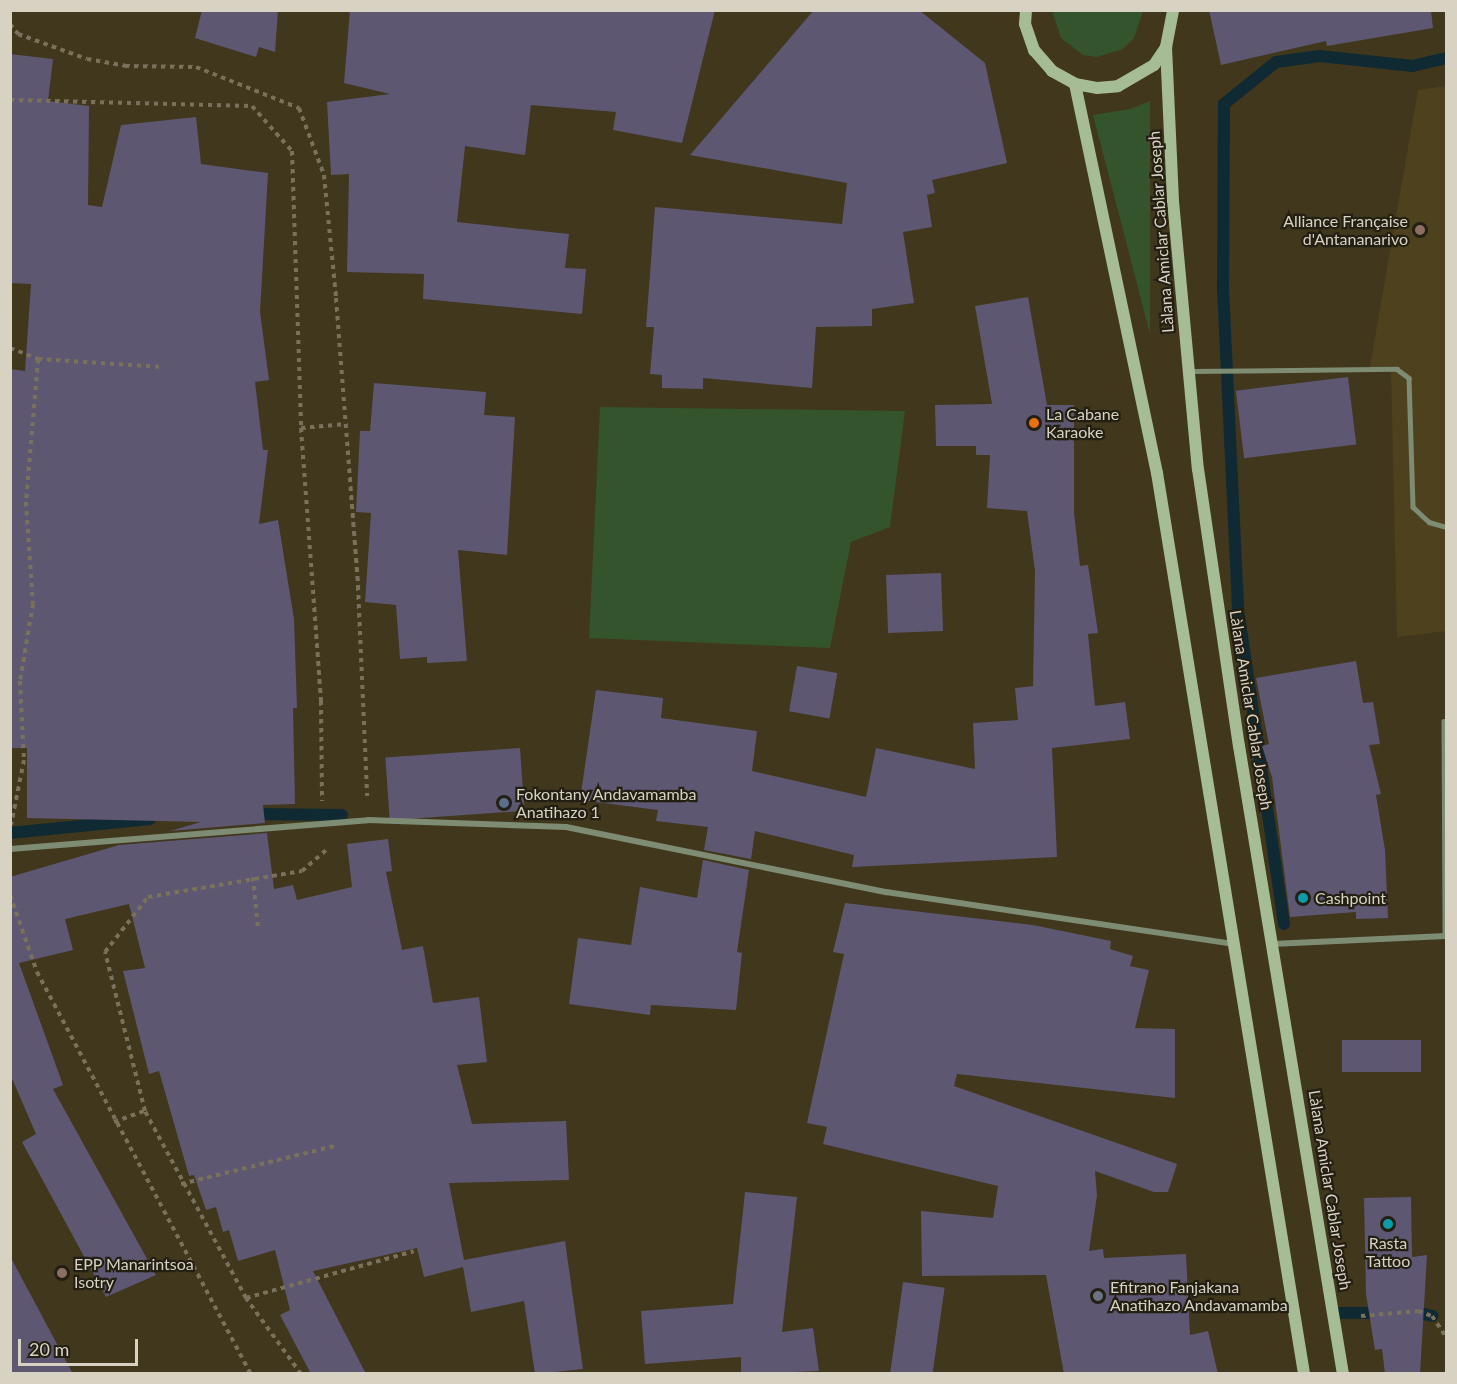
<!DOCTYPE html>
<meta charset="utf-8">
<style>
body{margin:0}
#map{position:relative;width:1457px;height:1384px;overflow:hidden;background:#40371c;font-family:Lato,sans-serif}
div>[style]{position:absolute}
.built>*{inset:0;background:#4d411e}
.green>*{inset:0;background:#33542c}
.stream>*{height:12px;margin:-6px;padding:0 6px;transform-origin:6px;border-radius:6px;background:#102a33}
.building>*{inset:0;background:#5d5772;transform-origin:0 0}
.path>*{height:4px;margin-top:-2px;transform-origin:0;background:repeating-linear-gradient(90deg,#79715b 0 4.5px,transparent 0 9px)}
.service>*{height:4.5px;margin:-2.25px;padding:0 2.25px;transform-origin:2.25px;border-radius:2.25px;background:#7e8c73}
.minor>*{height:6px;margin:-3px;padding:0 3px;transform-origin:3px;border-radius:3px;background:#7e8c73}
.secondary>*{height:12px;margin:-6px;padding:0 6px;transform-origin:6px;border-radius:6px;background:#a5bc94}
.dots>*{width:16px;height:16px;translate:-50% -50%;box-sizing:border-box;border:3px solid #231f13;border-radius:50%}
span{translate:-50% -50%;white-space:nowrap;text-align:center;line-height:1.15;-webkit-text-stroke:4.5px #231f13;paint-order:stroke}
.poi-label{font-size:16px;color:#d8d2c3}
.right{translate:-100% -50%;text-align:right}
.left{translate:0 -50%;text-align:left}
.street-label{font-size:16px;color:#d8d2c3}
.frame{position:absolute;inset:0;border:12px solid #d8d2c3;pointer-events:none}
.scale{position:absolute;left:18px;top:1339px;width:120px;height:27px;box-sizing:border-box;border:3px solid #d8d2c3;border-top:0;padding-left:8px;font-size:18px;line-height:21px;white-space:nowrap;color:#d8d2c3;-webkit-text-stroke:4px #231f13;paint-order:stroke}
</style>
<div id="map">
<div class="built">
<i style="clip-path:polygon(1446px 86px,1446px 631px,1397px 637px,1391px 370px,1369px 372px,1418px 90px)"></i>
</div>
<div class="green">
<i style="clip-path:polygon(1052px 11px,1052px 10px,1143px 11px,1134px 38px,1123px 49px,1097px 57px,1083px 55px,1061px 38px)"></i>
<i style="clip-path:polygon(1150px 101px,1150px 334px,1093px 115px,1130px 109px)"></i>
<i style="clip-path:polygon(600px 407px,905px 411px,890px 527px,851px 542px,830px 648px,589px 638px)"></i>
</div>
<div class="stream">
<i style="left:248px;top:814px;width:94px;rotate:0.6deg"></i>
<i style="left:10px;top:833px;width:141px;rotate:-5.7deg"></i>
<i style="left:1284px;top:924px;width:320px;rotate:-98.3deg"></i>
<i style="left:1238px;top:607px;width:320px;rotate:-92.7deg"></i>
<i style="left:1223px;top:287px;width:183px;rotate:-89.7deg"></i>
<i style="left:1224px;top:104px;width:67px;rotate:-38.9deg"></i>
<i style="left:1276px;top:62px;width:44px;rotate:-7.8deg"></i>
<i style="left:1320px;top:56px;width:93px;rotate:6.2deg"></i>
<i style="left:1412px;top:66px;width:35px;rotate:-13deg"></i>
<i style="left:1411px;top:1311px;width:22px;rotate:13deg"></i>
<i style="left:1333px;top:1313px;width:51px"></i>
</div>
<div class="building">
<i style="clip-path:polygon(202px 10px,278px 10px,275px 52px,259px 47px,256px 57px,195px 38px)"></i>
<i style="clip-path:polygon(350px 10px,715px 10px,682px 143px,613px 130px,616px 112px,531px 105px,525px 155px,465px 146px,457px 222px,569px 234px,565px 268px,586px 269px,582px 314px,423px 299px,424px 274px,347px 272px,349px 174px,331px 175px,327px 102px,390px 94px,344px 83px)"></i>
<i style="clip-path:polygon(814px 10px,919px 10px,985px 63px,1007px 163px,932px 180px,935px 193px,927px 195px,932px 227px,903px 232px,914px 303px,872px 309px,872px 326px,816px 327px,812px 388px,703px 378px,703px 389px,662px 388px,662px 375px,650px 374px,654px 327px,646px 327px,655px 207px,842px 224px,847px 183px,690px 155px)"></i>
<i style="clip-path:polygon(1209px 10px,1431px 10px,1433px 28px,1327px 46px,1326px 41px,1221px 65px)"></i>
<i style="clip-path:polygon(10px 54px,53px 59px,48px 101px,89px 106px,88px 205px,102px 207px,121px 125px,196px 117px,201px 164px,268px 173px,260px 312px,269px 380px,255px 382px,263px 450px,268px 450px,259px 524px,278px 520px,294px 619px,297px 708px,293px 708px,295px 804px,263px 805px,265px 823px,170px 831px,201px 822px,27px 818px,27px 748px,10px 748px,10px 369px,25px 371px,31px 284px,10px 283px)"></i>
<i style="clip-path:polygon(1028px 297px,1047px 405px,1074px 405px,1074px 512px,1080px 566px,1088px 565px,1098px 633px,1088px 634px,1095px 706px,1125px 702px,1130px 739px,1052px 748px,1057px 857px,852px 867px,854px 855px,755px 831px,751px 859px,704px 850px,708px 827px,656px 821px,658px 810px,580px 800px,596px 690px,663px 698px,661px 718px,757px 731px,752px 771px,866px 797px,876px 748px,975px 769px,973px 723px,1018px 720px,1015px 688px,1033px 686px,1035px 571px,1027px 511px,987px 508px,990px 455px,976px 455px,976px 446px,936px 446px,935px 405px,992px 404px,975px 306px)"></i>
<i style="left:1348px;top:377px;width:68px;height:113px;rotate:83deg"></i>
<i style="clip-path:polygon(374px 383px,486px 392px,484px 415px,515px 417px,507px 555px,458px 550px,467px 661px,427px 663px,427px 657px,400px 659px,396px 605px,365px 602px,371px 513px,356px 512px,360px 431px,370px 431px)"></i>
<i style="left:941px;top:573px;width:58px;height:55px;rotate:88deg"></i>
<i style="clip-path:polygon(1356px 661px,1363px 703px,1373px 702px,1380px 744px,1369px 745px,1381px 794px,1376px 795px,1385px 850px,1388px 918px,1356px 919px,1356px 912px,1290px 917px,1272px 777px,1262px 746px,1269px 744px,1256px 678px)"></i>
<i style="left:797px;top:666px;width:41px;height:46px;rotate:10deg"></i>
<i style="left:520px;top:748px;width:63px;height:135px;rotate:86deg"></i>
<i style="clip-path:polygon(267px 833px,274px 889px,293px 885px,297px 900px,352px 887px,347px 844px,388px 839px,392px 871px,386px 872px,402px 950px,423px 946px,433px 1003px,479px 997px,487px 1062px,457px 1065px,472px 1124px,566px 1121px,569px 1180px,449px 1183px,464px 1260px,565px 1241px,583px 1369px,535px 1374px,524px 1301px,471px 1312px,463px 1267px,424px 1277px,417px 1248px,313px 1271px,366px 1374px,311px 1374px,280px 1315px,290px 1310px,275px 1250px,238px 1261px,229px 1230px,223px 1232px,216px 1207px,206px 1210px,194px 1175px,189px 1176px,159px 1071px,149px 1074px,123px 971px,145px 968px,129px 904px,65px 919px,73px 950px,19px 963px,63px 1085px,53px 1089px,156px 1275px,106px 1297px,22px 1142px,36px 1134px,10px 1074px,10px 877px,119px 845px)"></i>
<i style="clip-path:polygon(703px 860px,749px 870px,737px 952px,742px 953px,736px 1010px,651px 1005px,650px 1015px,569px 1004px,578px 938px,631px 945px,640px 887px,697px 898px)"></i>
<i style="clip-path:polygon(845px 903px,1033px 925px,1111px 941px,1110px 949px,1133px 956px,1130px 966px,1149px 970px,1135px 1028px,1175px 1029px,1175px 1098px,957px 1074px,954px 1086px,1177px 1164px,1168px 1192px,1154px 1192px,1095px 1171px,1097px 1195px,1089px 1251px,1103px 1249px,1104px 1258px,1186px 1254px,1190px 1335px,1208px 1331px,1218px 1374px,1064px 1374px,1046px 1275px,922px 1276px,921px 1211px,993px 1218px,998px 1186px,823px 1144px,827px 1127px,807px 1123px,844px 954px,833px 952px)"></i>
<i style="left:1342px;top:1040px;width:79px;height:32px"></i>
<i style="clip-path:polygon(745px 1192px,797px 1197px,782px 1332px,813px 1328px,819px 1371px,741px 1374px,741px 1357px,645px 1364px,641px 1311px,733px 1304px)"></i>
<i style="clip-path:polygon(1411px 1197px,1412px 1257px,1427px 1255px,1420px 1374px,1385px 1374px,1382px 1349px,1375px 1350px,1366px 1294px,1364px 1198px)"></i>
<i style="clip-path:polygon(10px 1256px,73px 1374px,10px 1374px)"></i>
<i style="left:903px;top:1282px;width:42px;height:93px;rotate:8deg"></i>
</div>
<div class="path">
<i style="left:10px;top:24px;width:13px;rotate:51deg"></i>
<i style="left:18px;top:34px;width:73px;rotate:19.9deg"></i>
<i style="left:87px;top:59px;width:39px;rotate:10deg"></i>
<i style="left:125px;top:66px;width:71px;rotate:0.8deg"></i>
<i style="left:196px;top:67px;width:111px;rotate:21.7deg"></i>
<i style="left:299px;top:108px;width:72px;rotate:69.5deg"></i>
<i style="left:324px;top:175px;width:124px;rotate:84.4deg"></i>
<i style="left:336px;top:298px;width:289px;rotate:85.6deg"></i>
<i style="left:358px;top:586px;width:210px;rotate:87.5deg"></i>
<i style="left:10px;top:100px;width:242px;rotate:1.4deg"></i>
<i style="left:252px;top:106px;width:60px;rotate:48.4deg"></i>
<i style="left:292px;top:151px;width:277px;rotate:88.1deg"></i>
<i style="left:301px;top:428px;width:274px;rotate:85.8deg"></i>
<i style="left:321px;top:701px;width:100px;rotate:89.4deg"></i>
<i style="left:10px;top:348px;width:30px;rotate:21deg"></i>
<i style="left:38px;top:359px;width:144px;rotate:94.8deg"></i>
<i style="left:26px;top:502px;width:102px;rotate:86.1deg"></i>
<i style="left:33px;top:604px;width:78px;rotate:99.6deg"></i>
<i style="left:20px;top:681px;width:79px;rotate:87.1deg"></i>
<i style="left:24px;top:760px;width:66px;rotate:101.3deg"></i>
<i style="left:38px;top:359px;width:125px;rotate:3.7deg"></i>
<i style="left:301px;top:428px;width:45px;rotate:-5.1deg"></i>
<i style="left:253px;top:877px;width:52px;rotate:84.5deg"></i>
<i style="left:10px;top:895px;width:82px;rotate:70.7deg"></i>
<i style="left:37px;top:972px;width:455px;rotate:62deg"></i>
<i style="left:114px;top:1122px;width:33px;rotate:-20deg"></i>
<i style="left:181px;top:1184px;width:158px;rotate:-13.9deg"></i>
<i style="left:246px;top:1298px;width:174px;rotate:-15.6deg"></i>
<i style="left:1361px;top:1316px;width:57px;rotate:-5deg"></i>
<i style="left:1418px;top:1311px;width:15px;rotate:20deg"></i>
<i style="left:1432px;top:1316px;width:25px;rotate:56deg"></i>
<i style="left:301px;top:1374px;width:94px;rotate:-125.9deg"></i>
<i style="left:246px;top:1298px;width:213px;rotate:-118.4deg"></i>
<i style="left:145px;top:1111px;width:164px;rotate:-104.1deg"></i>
<i style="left:105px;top:952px;width:70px;rotate:-52deg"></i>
<i style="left:148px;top:897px;width:156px;rotate:-9.6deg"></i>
<i style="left:302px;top:871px;width:35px;rotate:-41deg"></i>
</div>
<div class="service">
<i style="left:1191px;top:371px;width:206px;rotate:-0.6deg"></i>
<i style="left:1397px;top:369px;width:15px;rotate:37deg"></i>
<i style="left:1409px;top:378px;width:129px;rotate:88.2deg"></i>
<i style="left:1413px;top:507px;width:22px;rotate:43deg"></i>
<i style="left:1429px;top:522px;width:18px;rotate:16deg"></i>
<i style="left:1444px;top:721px;width:215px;rotate:89.7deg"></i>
</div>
<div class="minor">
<i style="left:10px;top:849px;width:359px;rotate:-4.6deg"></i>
<i style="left:368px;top:820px;width:198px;rotate:2deg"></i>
<i style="left:566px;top:827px;width:327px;rotate:11.5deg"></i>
<i style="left:886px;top:892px;width:351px;rotate:8.5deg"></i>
<i style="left:1272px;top:944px;width:174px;rotate:-2.6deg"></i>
</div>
<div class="secondary">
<i style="left:1026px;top:10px;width:14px;rotate:94deg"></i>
<i style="left:1025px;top:24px;width:28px;rotate:71deg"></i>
<i style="left:1034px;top:50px;width:28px;rotate:49deg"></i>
<i style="left:1052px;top:71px;width:26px;rotate:29deg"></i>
<i style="left:1075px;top:84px;width:22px;rotate:10deg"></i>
<i style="left:1097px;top:88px;width:21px;rotate:-5deg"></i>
<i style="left:1118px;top:86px;width:42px;rotate:-30.3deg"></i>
<i style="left:1154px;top:65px;width:22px;rotate:-56deg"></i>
<i style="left:1166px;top:47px;width:38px;rotate:-79deg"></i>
<i style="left:1166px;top:47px;width:154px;rotate:87.4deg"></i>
<i style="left:1173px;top:201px;width:269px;rotate:84.7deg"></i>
<i style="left:1198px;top:469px;width:280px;rotate:81.6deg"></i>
<i style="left:1239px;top:746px;width:637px;rotate:80.6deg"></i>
<i style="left:1075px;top:84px;width:398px;rotate:78.1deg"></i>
<i style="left:1157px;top:473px;width:913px;rotate:80.73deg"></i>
</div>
<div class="dots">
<i style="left:1420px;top:230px;background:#8d6e63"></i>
<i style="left:1034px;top:423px;background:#e8710a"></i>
<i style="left:504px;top:803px;background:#5c6f8a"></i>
<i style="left:1303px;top:898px;background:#0f9aa8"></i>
<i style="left:1388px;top:1224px;background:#0f9aa8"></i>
<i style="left:62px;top:1273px;background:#8d6e63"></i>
<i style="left:1098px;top:1296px;background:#6b7280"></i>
</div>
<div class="poi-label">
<span class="right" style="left:1408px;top:230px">Alliance Française<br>d'Antananarivo</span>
<span class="left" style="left:1046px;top:423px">La Cabane<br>Karaoke</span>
<span class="left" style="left:516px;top:803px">Fokontany Andavamamba<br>Anatihazo 1</span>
<span class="left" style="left:1315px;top:898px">Cashpoint</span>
<span style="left:1388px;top:1252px">Rasta<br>Tattoo</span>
<span class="left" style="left:74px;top:1273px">EPP Manarintsoa<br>Isotry</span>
<span class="left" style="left:1110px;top:1296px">Efitrano Fanjakana<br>Anatihazo Andavamamba</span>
</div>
<div class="street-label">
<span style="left:1161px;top:232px;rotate:-94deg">Làlana Amiclar Cablar Joseph</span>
<span style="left:1251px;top:710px;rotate:81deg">Làlana Amiclar Cablar Joseph</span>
<span style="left:1330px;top:1190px;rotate:81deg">Làlana Amiclar Cablar Joseph</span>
</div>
<div class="frame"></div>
<div class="scale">20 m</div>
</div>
